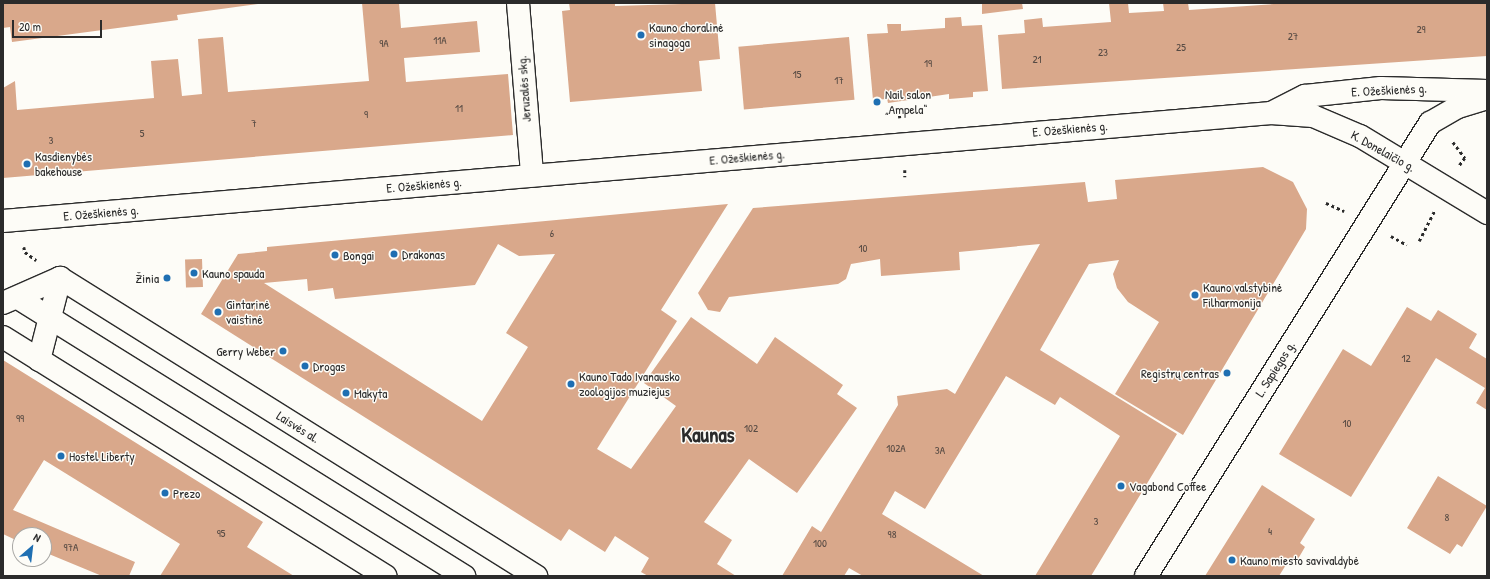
<!DOCTYPE html>
<meta charset="utf-8">
<style>
body{margin:0}
#map{position:relative;width:1490px;height:579px;overflow:hidden;background:#fdfcf7;font-family:"Patrick Hand",sans-serif}
div>[style]{position:absolute}
.building>*{inset:0;background:#d9a88b;transform-origin:0 0}
.path>*{height:2.5px;margin-top:-1.25px;transform-origin:0;background:repeating-linear-gradient(90deg,#2b2b2b 0 3px,transparent 0 6px)}
.roads{filter:drop-shadow(1px 0 #2b2b2b) drop-shadow(-1px 0 #2b2b2b) drop-shadow(0 1px #2b2b2b) drop-shadow(0 -1px #2b2b2b)}
.street>*{height:22px;margin:-11px;padding:0 11px;transform-origin:11px;border-radius:11px;background:#fdfcf7}
.secondary>*{height:22px;margin:-11px;padding:0 11px;transform-origin:11px;border-radius:11px;background:#fdfcf7}
.dots>*{width:11px;height:11px;translate:-50% -50%;box-sizing:border-box;border:2px solid #fdfcf7;border-radius:50%}
span{translate:-50% -50%;white-space:nowrap;text-align:center;line-height:1.15;-webkit-text-stroke:3px #fdfcf7;paint-order:stroke}
.number-label{font-size:11px;color:#564a43}
.number-label span{-webkit-text-stroke-width:0}
.poi-label{font-size:13px;color:#2b2b2b}
.left{translate:0 -50%;text-align:left}
.right{translate:-100% -50%;text-align:right}
.street-label{font-size:13px;color:#2b2b2b}
.town-label{font-size:21px;color:#2b2b2b;font-weight:700}
.frame{position:absolute;inset:0;border:4px solid #2b2b2b;pointer-events:none}
.north{position:absolute;left:12px;top:527px;width:40px;height:40px;box-sizing:border-box;background:#fdfcf7;border:1px solid #a9a8a5;border-radius:50%;rotate:28deg;font-size:11px;font-weight:700;line-height:16px;text-align:center;color:#2b2b2b}
.north::after{content:'';display:block;margin:auto;width:14px;height:18px;background:#1f6fb2;clip-path:polygon(50% 0,100% 100%,50% 72%,0 100%)}
.scale{position:absolute;left:12px;top:20px;width:90px;height:18px;box-sizing:border-box;border:2px solid #2b2b2b;border-top:0;padding-left:5px;font-size:12px;line-height:14px;white-space:nowrap;color:#2b2b2b;-webkit-text-stroke:3px #fdfcf7;paint-order:stroke}
</style>
<div id="map">
<div class="building">
<i style="clip-path:polygon(3px 3px,258px 3px,258px 4px,177px 15px,178px 20px,12px 42px,10px 27px,3px 28px)"></i>
<i style="clip-path:polygon(362px 3px,399px 3px,401px 28px,477px 21px,480px 52px,404px 58px,406px 82px,508px 74px,513px 135px,3px 178px,3px 88px,15px 81px,17px 110px,154px 98px,151px 61px,178px 59px,182px 96px,202px 94px,198px 39px,223px 37px,228px 92px,369px 81px)"></i>
<i style="clip-path:polygon(569px 3px,615px 3px,615px 6px,715px 3px,720px 59px,699px 61px,702px 91px,570px 102px,562px 11px,570px 10px)"></i>
<i style="clip-path:polygon(982px 3px,1022px 3px,1023px 9px,982px 14px)"></i>
<i style="clip-path:polygon(1109px 3px,1128px 3px,1129px 13px,1164px 11px,1163px 3px,1188px 3px,1189px 10px,1289px 3px,1487px 3px,1487px 56px,1002px 89px,998px 35px,1025px 33px,1024px 20px,1042px 18px,1043px 27px,1111px 22px)"></i>
<i style="clip-path:polygon(961px 17px,962px 26px,982px 25px,988px 91px,973px 92px,973px 97px,949px 99px,949px 94px,888px 103px,887px 99px,873px 100px,867px 34px,888px 33px,887px 24px,901px 24px,901px 31px,945px 28px,945px 18px)"></i>
<i style="left:849px;top:37px;width:63px;height:111px;rotate:85deg"></i>
<i style="clip-path:polygon(1263px 167px,1293px 182px,1307px 209px,1306px 229px,1183px 435px,1115px 394px,1159px 322px,1128px 302px,1117px 288px,1113px 274px,1119px 260px,1089px 264px,1040px 350px,1177px 434px,1091px 576px,1035px 576px,1120px 436px,1060px 397px,1055px 405px,1006px 376px,925px 509px,895px 491px,882px 514px,984px 576px,863px 576px,849px 568px,844px 576px,782px 576px,812px 526px,821px 532px,898px 405px,897px 396px,947px 389px,955px 394px,1040px 244px,959px 252px,960px 270px,881px 276px,880px 259px,851px 264px,846px 279px,838px 284px,729px 297px,720px 312px,708px 310px,698px 293px,753px 208px,1085px 182px,1088px 202px,1117px 199px,1115px 180px)"></i>
<i style="clip-path:polygon(evenodd,728px 204px,661px 310px,677px 321px,597px 449px,631px 469px,676px 406px,644px 383px,691px 317px,757px 364px,775px 337px,843px 385px,837px 394px,857px 408px,797px 493px,749px 459px,704px 522px,732px 540px,717px 564px,736px 576px,648px 576px,641px 572px,649px 558px,615px 536px,605px 552px,569px 529px,561px 541px,201px 314px,238px 254px,267px 251px,267px 247px,728px 204px,498px 244px,519px 256px,555px 254px,506px 333px,528px 347px,482px 421px,264px 283px,307px 279px,308px 291px,333px 288px,335px 299px,475px 285px,498px 244px)"></i>
<i style="left:202px;top:259px;width:28px;height:17px;rotate:88deg"></i>
<i style="clip-path:polygon(1407px 307px,1431px 321px,1438px 310px,1477px 334px,1469px 348px,1487px 359px,1487px 410px,1476px 403px,1485px 388px,1436px 358px,1351px 497px,1279px 454px,1343px 349px,1371px 366px)"></i>
<i style="clip-path:polygon(3px 360px,263px 522px,247px 547px,294px 576px,160px 576px,180px 544px,44px 460px,13px 510px,135px 562px,129px 576px,102px 576px,44px 552px,44px 535px,20px 535px,20px 542px,3px 534px)"></i>
<i style="clip-path:polygon(1438px 476px,1487px 506px,1462px 547px,1457px 544px,1450px 554px,1407px 528px)"></i>
<i style="clip-path:polygon(1262px 485px,1315px 519px,1300px 543px,1305px 547px,1295px 564px,1289px 560px,1279px 576px,1205px 576px)"></i>
</div>
<div class="path">
<i style="left:899px;top:110px;width:8px;rotate:83deg"></i>
<i style="left:1453px;top:142px;width:20px;rotate:53deg"></i>
<i style="left:1465px;top:158px;width:9px;rotate:126deg"></i>
<i style="left:905px;top:170px;width:7px;rotate:90deg"></i>
<i style="left:1326px;top:203px;width:20px;rotate:24deg"></i>
<i style="left:1391px;top:236px;width:18px;rotate:29deg"></i>
<i style="left:1419px;top:241px;width:34px;rotate:-63deg"></i>
<i style="left:24px;top:247px;width:5px;rotate:79deg"></i>
<i style="left:25px;top:252px;width:14px;rotate:36deg"></i>
</div>
<div class="roads">
<div class="street">
<i style="left:518px;top:3px;width:173px;rotate:85.3deg"></i>
<i style="left:1271px;top:113px;width:38px;rotate:-27deg"></i>
<i style="left:1305px;top:96px;width:76px;rotate:-6deg"></i>
<i style="left:1381px;top:88px;width:106px;rotate:1.6deg"></i>
<i style="left:60px;top:278px;width:562px;rotate:32.05deg"></i>
<i style="left:18px;top:298px;width:526px;rotate:31.94deg"></i>
<i style="left:3px;top:303px;width:62px;rotate:-23.7deg"></i>
<i style="left:3px;top:337px;width:451px;rotate:32deg"></i>
<i style="left:39px;top:360px;width:85px;rotate:-75.6deg"></i>
<i style="left:1146px;top:576px;width:535px;rotate:-57.92deg"></i>
<i style="left:1430px;top:123px;width:32px;rotate:-30deg"></i>
<i style="left:1458px;top:107px;width:30px;rotate:-17deg"></i>
</div>
<div class="secondary">
<i style="left:3px;top:221px;width:1273px;rotate:-4.87deg"></i>
<i style="left:1271px;top:113px;width:42px;rotate:4.1deg"></i>
<i style="left:1313px;top:116px;width:51px;rotate:23.1deg"></i>
<i style="left:1360px;top:136px;width:149px;rotate:31.2deg"></i>
</div>
</div>
<div class="dots">
<i style="left:641px;top:35px;background:#1f6fb2"></i>
<i style="left:877px;top:102px;background:#1f6fb2"></i>
<i style="left:27px;top:164px;background:#1f6fb2"></i>
<i style="left:394px;top:254px;background:#1f6fb2"></i>
<i style="left:335px;top:255px;background:#1f6fb2"></i>
<i style="left:194px;top:273px;background:#1f6fb2"></i>
<i style="left:167px;top:278px;background:#1f6fb2"></i>
<i style="left:1195px;top:295px;background:#1f6fb2"></i>
<i style="left:218px;top:312px;background:#1f6fb2"></i>
<i style="left:283px;top:351px;background:#1f6fb2"></i>
<i style="left:305px;top:366px;background:#1f6fb2"></i>
<i style="left:1227px;top:373px;background:#1f6fb2"></i>
<i style="left:571px;top:384px;background:#1f6fb2"></i>
<i style="left:346px;top:393px;background:#1f6fb2"></i>
<i style="left:61px;top:456px;background:#1f6fb2"></i>
<i style="left:1121px;top:486px;background:#1f6fb2"></i>
<i style="left:165px;top:493px;background:#1f6fb2"></i>
<i style="left:1232px;top:560px;background:#1f6fb2"></i>
</div>
<div class="number-label">
<span style="left:1421px;top:29px">29</span>
<span style="left:1293px;top:36px">27</span>
<span style="left:440px;top:40px">11A</span>
<span style="left:384px;top:43px">9A</span>
<span style="left:1181px;top:47px">25</span>
<span style="left:1103px;top:52px">23</span>
<span style="left:1037px;top:59px">21</span>
<span style="left:928px;top:63px">19</span>
<span style="left:797px;top:74px">15</span>
<span style="left:839px;top:80px">17</span>
<span style="left:459px;top:108px">11</span>
<span style="left:366px;top:114px">9</span>
<span style="left:254px;top:123px">7</span>
<span style="left:142px;top:133px">5</span>
<span style="left:51px;top:140px">3</span>
<span style="left:552px;top:233px">6</span>
<span style="left:863px;top:248px">10</span>
<span style="left:1406px;top:358px">12</span>
<span style="left:20px;top:418px">99</span>
<span style="left:1347px;top:423px">10</span>
<span style="left:751px;top:428px">102</span>
<span style="left:896px;top:448px">102A</span>
<span style="left:940px;top:450px">3A</span>
<span style="left:1447px;top:517px">8</span>
<span style="left:1096px;top:521px">3</span>
<span style="left:1270px;top:531px">4</span>
<span style="left:221px;top:533px">95</span>
<span style="left:892px;top:534px">98</span>
<span style="left:820px;top:543px">100</span>
<span style="left:71px;top:547px">97A</span>
</div>
<div class="poi-label">
<span class="left" style="left:649px;top:35px">Kauno choralinė<br>sinagoga</span>
<span class="left" style="left:885px;top:102px">Nail salon<br>„Ampela“</span>
<span class="left" style="left:35px;top:164px">Kasdienybės<br>bakehouse</span>
<span class="left" style="left:402px;top:254px">Drakonas</span>
<span class="left" style="left:343px;top:255px">Bongai</span>
<span class="left" style="left:202px;top:273px">Kauno spauda</span>
<span class="right" style="left:159px;top:278px">Žinia</span>
<span class="left" style="left:1203px;top:295px">Kauno valstybinė<br>Filharmonija</span>
<span class="left" style="left:226px;top:312px">Gintarinė<br>vaistinė</span>
<span class="right" style="left:275px;top:351px">Gerry Weber</span>
<span class="left" style="left:313px;top:366px">Drogas</span>
<span class="right" style="left:1219px;top:373px">Registrų centras</span>
<span class="left" style="left:579px;top:384px">Kauno Tado Ivanausko<br>zoologijos muziejus</span>
<span class="left" style="left:354px;top:393px">Makyta</span>
<span class="left" style="left:69px;top:456px">Hostel Liberty</span>
<span class="left" style="left:1129px;top:486px">Vagabond Coffee</span>
<span class="left" style="left:173px;top:493px">Prezo</span>
<span class="left" style="left:1240px;top:560px">Kauno miesto savivaldybė</span>
</div>
<div class="street-label">
<span style="left:524px;top:89px;rotate:-94deg">Jeruzalės skg.</span>
<span style="left:1389px;top:90px;rotate:-3deg">E. Ožeškienės g.</span>
<span style="left:1070px;top:129px;rotate:-5deg">E. Ožeškienės g.</span>
<span style="left:1383px;top:151px;rotate:29deg">K. Donelaičio g.</span>
<span style="left:747px;top:157px;rotate:-5deg">E. Ožeškienės g.</span>
<span style="left:424px;top:185px;rotate:-5deg">E. Ožeškienės g.</span>
<span style="left:101px;top:213px;rotate:-5deg">E. Ožeškienės g.</span>
<span style="left:1275px;top:369px;rotate:-58deg">L. Sapiegos g.</span>
<span style="left:298px;top:427px;rotate:32deg">Laisvės al.</span>
</div>
<div class="town-label">
<span style="left:708px;top:435px">Kaunas</span>
</div>
<div class="frame"></div>
<div class="north">N</div>
<div class="scale">20 m</div>
</div>
